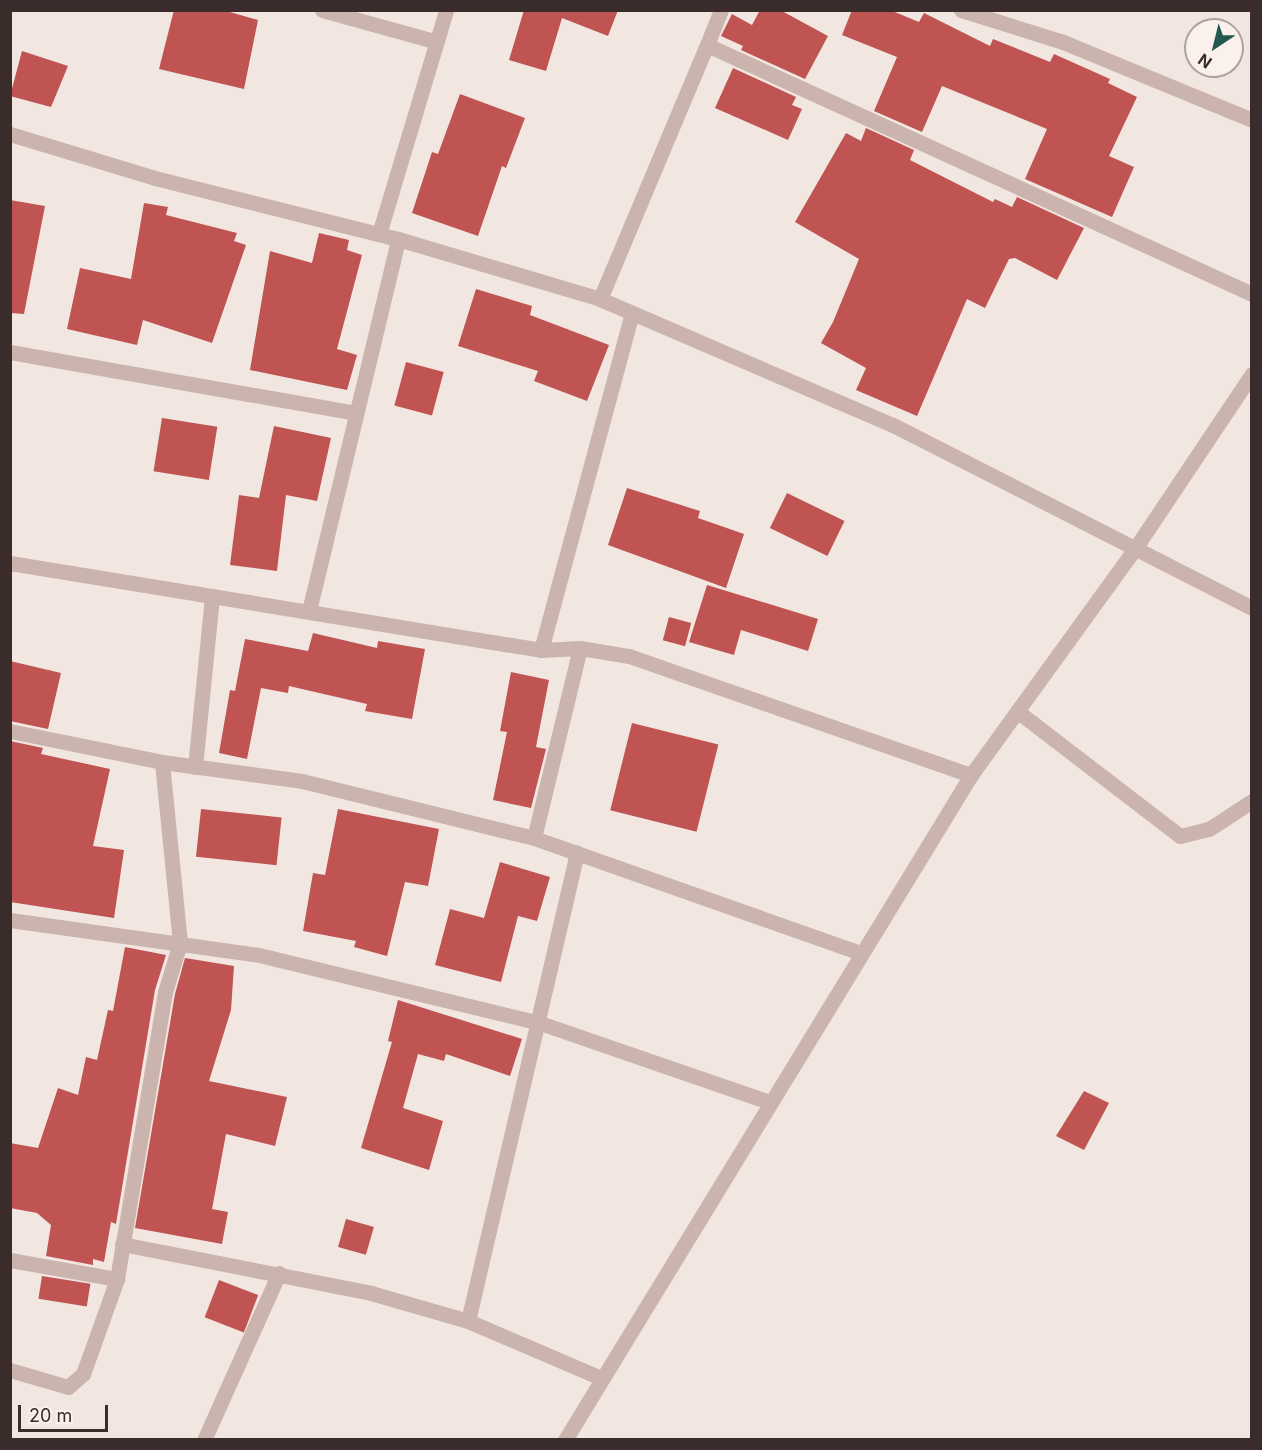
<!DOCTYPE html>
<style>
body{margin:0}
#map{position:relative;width:1262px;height:1450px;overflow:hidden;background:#f2e6e1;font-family:Inter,sans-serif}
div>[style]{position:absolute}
.building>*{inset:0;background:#bf5452;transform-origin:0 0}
.street>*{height:15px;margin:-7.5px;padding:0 7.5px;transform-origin:7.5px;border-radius:7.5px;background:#cab4ad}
span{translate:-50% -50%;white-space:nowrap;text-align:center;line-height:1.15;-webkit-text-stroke:6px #faf1ed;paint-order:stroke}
.frame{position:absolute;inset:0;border:12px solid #392c2b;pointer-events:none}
.north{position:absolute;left:1184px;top:18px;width:60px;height:60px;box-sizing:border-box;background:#faf1ed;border:2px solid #ada29f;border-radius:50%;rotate:215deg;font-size:16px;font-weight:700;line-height:24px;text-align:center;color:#392c2b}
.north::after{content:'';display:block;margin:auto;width:21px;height:27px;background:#23584f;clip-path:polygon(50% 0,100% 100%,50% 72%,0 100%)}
.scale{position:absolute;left:18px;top:1405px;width:90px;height:27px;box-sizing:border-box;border:3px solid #392c2b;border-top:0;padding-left:8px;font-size:18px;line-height:21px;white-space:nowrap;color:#392c2b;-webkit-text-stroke:4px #faf1ed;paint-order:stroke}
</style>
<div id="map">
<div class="building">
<i style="clip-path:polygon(174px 10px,223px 10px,258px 20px,244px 89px,159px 69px)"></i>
<i style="clip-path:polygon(524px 10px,618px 10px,608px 36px,562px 18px,546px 71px,509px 60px)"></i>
<i style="clip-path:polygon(760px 10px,780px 10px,828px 36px,805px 79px,741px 50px,743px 46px,721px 36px,732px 14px,752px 25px)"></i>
<i style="clip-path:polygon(852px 10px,890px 10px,919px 22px,924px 13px,990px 46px,993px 39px,1050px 62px,1054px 54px,1110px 79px,1108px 83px,1137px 97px,1109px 156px,1134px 167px,1112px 217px,1025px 179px,1047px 129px,942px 86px,922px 132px,874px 111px,897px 57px,842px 35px)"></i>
<i style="clip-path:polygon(22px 51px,68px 66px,51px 107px,10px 96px)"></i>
<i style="clip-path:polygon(733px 68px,796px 97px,792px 105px,802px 109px,788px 140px,715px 108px)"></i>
<i style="clip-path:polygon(460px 94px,525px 118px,506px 168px,502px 166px,478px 236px,412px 213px,432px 152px,438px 154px)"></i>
<i style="clip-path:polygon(866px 128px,914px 150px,910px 160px,993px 202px,995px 199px,1012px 207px,1017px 197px,1084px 228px,1057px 280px,1015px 258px,1009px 259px,985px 308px,967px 299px,917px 416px,856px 390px,866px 368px,821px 343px,833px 322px,859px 259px,795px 222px,846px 133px,861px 141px)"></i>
<i style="clip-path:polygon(10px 200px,45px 206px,24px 314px,10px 313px)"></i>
<i style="clip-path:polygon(144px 203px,168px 207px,166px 215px,237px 233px,234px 241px,246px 245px,212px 343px,143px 320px,137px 345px,67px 329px,80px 268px,131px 279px)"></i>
<i style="clip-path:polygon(319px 233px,349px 240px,347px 250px,362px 255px,337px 349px,357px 355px,347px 390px,250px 370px,270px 251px,312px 263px)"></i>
<i style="clip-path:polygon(476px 289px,532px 306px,530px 315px,609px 345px,587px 401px,534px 381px,538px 371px,458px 346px)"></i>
<i style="left:406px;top:362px;width:39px;height:45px;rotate:15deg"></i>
<i style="left:162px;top:418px;width:56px;height:54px;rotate:9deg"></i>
<i style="clip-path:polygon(274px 426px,331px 438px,317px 501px,286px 495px,277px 571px,230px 565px,239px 495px,259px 498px)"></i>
<i style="clip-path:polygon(627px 488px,700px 511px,698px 518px,744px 534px,726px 588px,608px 545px)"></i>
<i style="left:787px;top:493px;width:64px;height:39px;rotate:26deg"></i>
<i style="clip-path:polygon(707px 585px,818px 619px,808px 651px,741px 630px,734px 655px,689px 642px)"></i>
<i style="left:669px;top:617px;width:23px;height:24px;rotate:15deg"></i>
<i style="clip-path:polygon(313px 633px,377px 648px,378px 641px,425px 649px,412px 719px,365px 711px,367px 704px,289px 686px,288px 693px,261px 688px,247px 759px,219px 753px,230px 690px,235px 691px,245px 639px,308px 651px)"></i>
<i style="clip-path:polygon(10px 661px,61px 673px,48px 729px,10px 721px)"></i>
<i style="clip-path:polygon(511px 672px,549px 680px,536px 747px,546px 749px,531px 808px,493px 800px,507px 732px,500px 731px)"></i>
<i style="left:632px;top:723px;width:89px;height:90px;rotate:14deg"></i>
<i style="clip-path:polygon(10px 741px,43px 748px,41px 754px,110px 769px,93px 846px,124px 850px,114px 918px,10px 902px)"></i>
<i style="left:201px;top:809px;width:81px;height:48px;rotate:6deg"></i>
<i style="clip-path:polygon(338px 809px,439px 829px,428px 886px,405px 882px,387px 956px,354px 947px,356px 941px,303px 931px,313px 873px,325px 875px)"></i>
<i style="clip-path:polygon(500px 862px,550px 877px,537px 921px,518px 916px,501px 982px,435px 965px,450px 909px,484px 918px)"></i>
<i style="clip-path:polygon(125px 947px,166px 955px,155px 990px,116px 1224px,111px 1222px,104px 1262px,93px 1259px,93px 1265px,46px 1256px,51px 1225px,37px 1213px,10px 1208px,10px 1143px,38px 1148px,58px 1088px,78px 1095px,86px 1057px,97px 1060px,108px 1010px,113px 1011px)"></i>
<i style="clip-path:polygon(185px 958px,234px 966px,231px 1010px,209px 1081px,287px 1097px,275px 1146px,226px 1134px,212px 1209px,228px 1212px,222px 1244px,135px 1228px,175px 994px)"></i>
<i style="clip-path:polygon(398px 1000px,522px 1039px,510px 1076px,446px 1054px,444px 1061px,418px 1054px,403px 1108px,443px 1121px,429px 1170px,361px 1148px,392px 1042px,388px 1041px)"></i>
<i style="clip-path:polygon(1084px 1091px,1109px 1103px,1084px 1150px,1056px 1136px)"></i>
<i style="left:346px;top:1219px;width:29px;height:29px;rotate:16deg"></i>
<i style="left:42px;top:1276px;width:49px;height:23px;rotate:9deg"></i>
<i style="left:219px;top:1280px;width:42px;height:40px;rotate:21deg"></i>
</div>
<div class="street">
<i style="left:322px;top:10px;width:119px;rotate:15.5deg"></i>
<i style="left:721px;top:10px;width:38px;rotate:112deg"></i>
<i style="left:707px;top:45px;width:599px;rotate:24.55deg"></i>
<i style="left:961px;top:10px;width:107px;rotate:17.4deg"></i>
<i style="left:1063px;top:42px;width:204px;rotate:22.4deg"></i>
<i style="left:10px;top:134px;width:152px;rotate:16.9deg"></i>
<i style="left:155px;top:178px;width:251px;rotate:14.1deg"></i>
<i style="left:398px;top:239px;width:211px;rotate:16.5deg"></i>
<i style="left:600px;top:299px;width:319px;rotate:23.3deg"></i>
<i style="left:893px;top:425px;width:403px;rotate:27deg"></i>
<i style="left:379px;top:234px;width:234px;rotate:-73.3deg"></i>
<i style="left:600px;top:299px;width:276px;rotate:-67.2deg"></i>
<i style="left:10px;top:352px;width:351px;rotate:10deg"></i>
<i style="left:10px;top:563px;width:538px;rotate:9.3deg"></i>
<i style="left:541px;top:650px;width:39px;rotate:-3deg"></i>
<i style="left:580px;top:648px;width:50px;rotate:9.3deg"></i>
<i style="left:629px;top:656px;width:362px;rotate:19.2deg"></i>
<i style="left:309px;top:611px;width:382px;rotate:-76.5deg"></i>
<i style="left:541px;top:650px;width:349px;rotate:-74.9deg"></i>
<i style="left:1017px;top:711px;width:205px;rotate:37.5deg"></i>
<i style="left:1180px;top:836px;width:30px;rotate:-14deg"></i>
<i style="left:1209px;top:829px;width:51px;rotate:-33.1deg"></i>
<i style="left:10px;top:731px;width:155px;rotate:11.5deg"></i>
<i style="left:162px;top:762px;width:141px;rotate:7.7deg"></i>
<i style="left:302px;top:781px;width:239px;rotate:13.8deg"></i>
<i style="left:534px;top:838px;width:347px;rotate:19.4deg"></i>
<i style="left:195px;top:767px;width:172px;rotate:-84.3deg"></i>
<i style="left:534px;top:838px;width:195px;rotate:-76.4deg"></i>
<i style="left:10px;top:920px;width:251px;rotate:8deg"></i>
<i style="left:259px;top:955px;width:289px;rotate:13.6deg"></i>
<i style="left:540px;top:1023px;width:242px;rotate:19deg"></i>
<i style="left:122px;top:1244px;width:254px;rotate:11.1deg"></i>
<i style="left:371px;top:1293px;width:101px;rotate:16.1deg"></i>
<i style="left:468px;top:1321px;width:145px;rotate:23.2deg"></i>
<i style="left:10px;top:1260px;width:109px;rotate:10.1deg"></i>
<i style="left:468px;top:1321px;width:481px;rotate:-76.9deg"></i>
<i style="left:10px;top:1370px;width:60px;rotate:16.3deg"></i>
<i style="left:68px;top:1387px;width:20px;rotate:-41deg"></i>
<i style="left:83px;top:1374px;width:101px;rotate:-70.3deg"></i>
<i style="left:117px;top:1279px;width:291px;rotate:-80.5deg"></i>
<i style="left:165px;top:992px;width:51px;rotate:-73deg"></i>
<i style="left:180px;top:943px;width:182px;rotate:-95.7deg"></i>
<i style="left:204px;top:1440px;width:183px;rotate:-65.8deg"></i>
<i style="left:565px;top:1440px;width:779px;rotate:-58.59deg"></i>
<i style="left:971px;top:775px;width:281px;rotate:-54.1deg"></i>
<i style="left:1136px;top:547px;width:208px;rotate:-56.2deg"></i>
</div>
<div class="frame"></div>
<div class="north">N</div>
<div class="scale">20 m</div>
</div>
